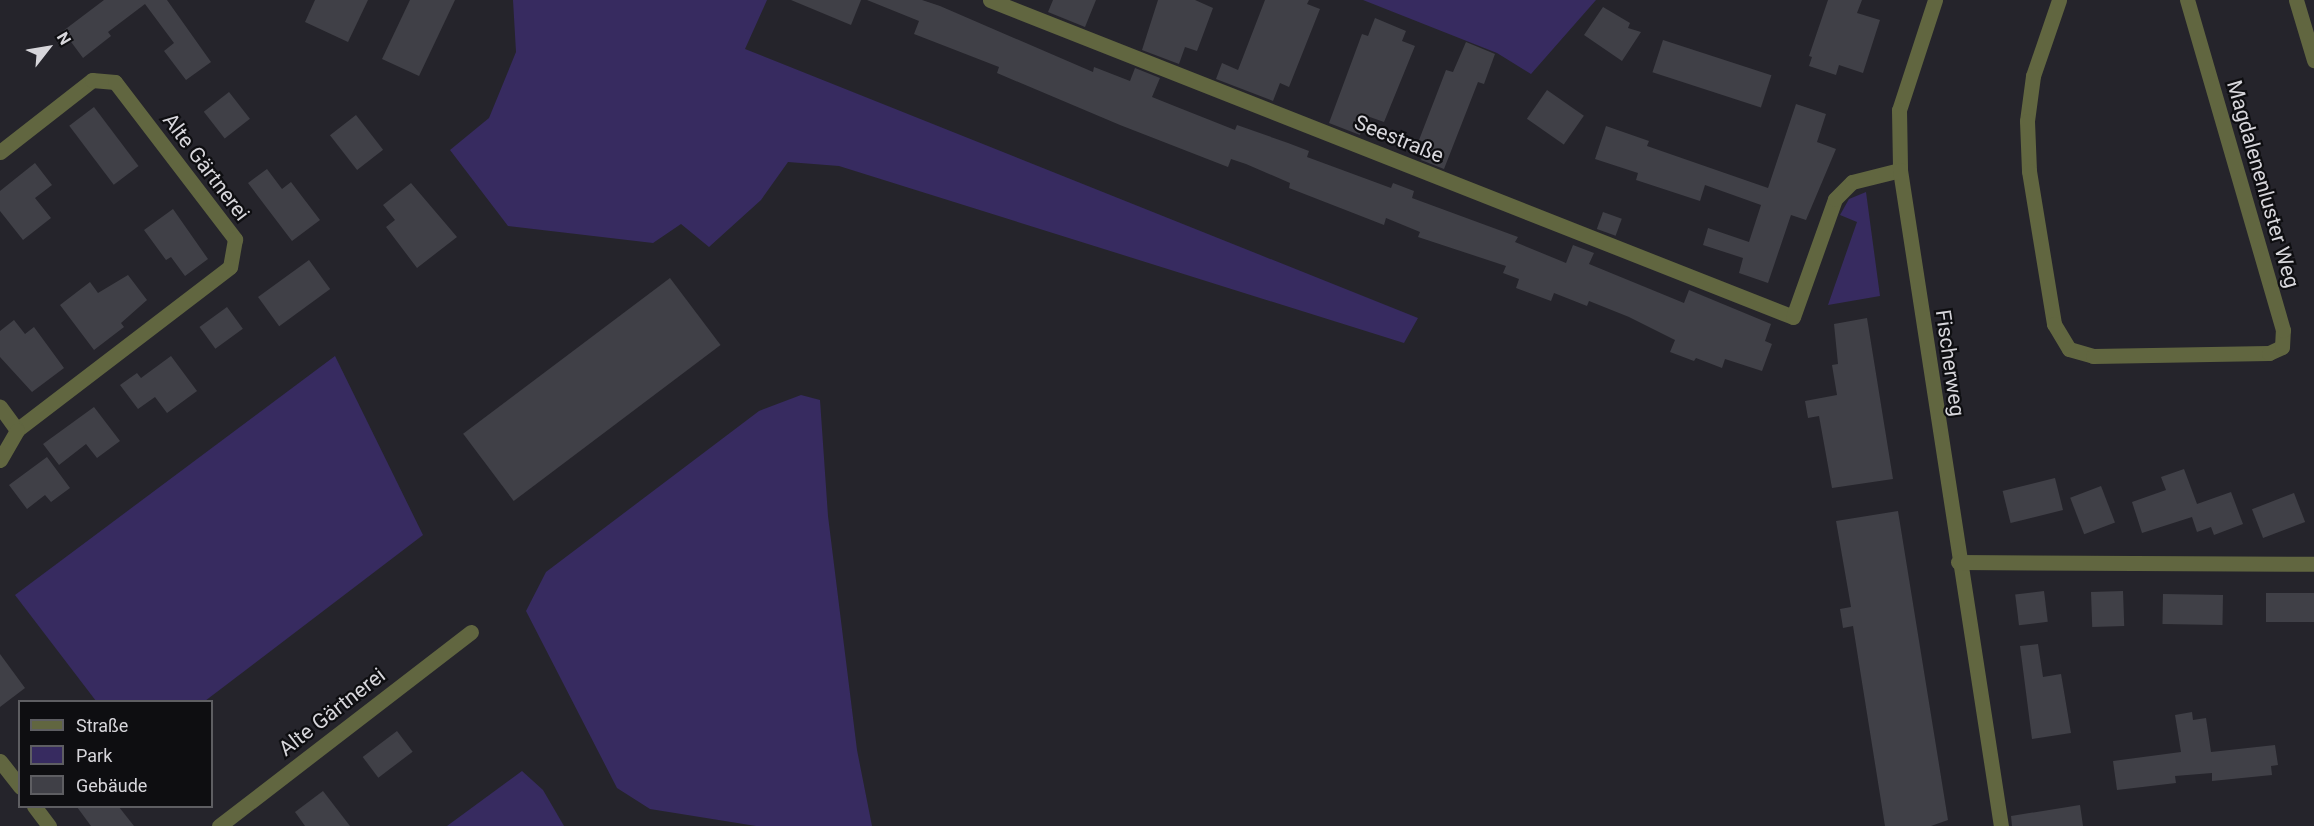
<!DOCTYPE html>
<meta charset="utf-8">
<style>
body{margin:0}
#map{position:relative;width:2314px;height:826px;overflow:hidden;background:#25242b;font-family:Roboto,sans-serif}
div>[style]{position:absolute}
.green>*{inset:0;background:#372b60}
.building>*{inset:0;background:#404047;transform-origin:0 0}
.minor>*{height:15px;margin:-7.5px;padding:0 7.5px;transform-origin:7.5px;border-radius:7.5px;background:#616640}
span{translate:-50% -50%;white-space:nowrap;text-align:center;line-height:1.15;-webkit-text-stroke:4.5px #0e0e11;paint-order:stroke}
.street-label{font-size:21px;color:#d7d6db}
.legend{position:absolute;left:18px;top:700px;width:195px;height:108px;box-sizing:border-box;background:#0e0e11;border:2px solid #5e5e62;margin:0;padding:8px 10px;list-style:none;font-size:18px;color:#d7d6db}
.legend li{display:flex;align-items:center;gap:12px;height:30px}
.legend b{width:30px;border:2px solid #5e5e62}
.north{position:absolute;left:18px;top:18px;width:60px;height:60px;-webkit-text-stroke:4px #0e0e11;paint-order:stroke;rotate:59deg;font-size:16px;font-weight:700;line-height:24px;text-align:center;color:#d7d6db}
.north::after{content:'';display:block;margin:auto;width:21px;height:27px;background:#d7d6db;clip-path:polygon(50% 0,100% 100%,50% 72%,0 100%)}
</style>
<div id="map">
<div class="green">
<i style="clip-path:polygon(513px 0,767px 0,745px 49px,1418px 318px,1404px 343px,839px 166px,788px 162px,761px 200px,709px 247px,681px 224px,653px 243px,508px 226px,450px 150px,489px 118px,516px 52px)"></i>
<i style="clip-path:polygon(1363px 0,1596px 0,1531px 74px,1497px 53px)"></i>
<i style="clip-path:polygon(1866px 192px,1880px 296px,1828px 305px,1857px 222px,1840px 215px,1849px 199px)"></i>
<i style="clip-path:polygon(335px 356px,423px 535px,205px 701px,96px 701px,15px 595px)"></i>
<i style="clip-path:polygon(801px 395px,820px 400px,828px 516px,857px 750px,872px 826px,756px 826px,650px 809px,617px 788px,526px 611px,546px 572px,759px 411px)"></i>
<i style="clip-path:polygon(522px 771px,543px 790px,564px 826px,447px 826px)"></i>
</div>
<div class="building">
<i style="clip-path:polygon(104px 0,167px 0,211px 62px,186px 80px,164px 51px,174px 43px,145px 4px,108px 32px,111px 36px,83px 58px,63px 31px)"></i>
<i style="clip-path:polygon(315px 0,368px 0,348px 42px,305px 22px)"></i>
<i style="clip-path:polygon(410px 0,455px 0,419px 76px,382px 59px)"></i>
<i style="clip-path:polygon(791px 0,861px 0,851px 25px)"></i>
<i style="clip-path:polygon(867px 0,922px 0,940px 6px,1093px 72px,1094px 67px,1130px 81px,1135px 68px,1160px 78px,1152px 97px,1182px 109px,1235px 130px,1237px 125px,1288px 143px,1309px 151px,1307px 157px,1391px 188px,1393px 183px,1414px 191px,1412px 198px,1518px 237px,1515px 242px,1566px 263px,1573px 245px,1594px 253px,1589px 264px,1684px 303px,1689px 290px,1771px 324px,1765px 341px,1772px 344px,1762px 371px,1725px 359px,1722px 368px,1696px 358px,1694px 361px,1670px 352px,1675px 340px,1629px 317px,1589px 301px,1587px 306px,1554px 293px,1551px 301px,1516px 288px,1519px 279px,1503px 273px,1506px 266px,1418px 237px,1420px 232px,1386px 218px,1384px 225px,1289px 188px,1290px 183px,1246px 164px,1231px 159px,1228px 167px,1120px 125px,997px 73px,999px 67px,914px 34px,919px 21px)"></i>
<i style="clip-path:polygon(1053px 0,1096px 0,1085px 27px,1048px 12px)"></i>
<i style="clip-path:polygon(1158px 0,1195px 0,1213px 8px,1197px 51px,1185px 47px,1179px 64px,1142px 50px)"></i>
<i style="clip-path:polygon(1265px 0,1309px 0,1307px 4px,1320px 9px,1289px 87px,1280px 83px,1273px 101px,1216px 79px,1222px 63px,1238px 70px)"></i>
<i style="clip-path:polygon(1828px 0,1862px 0,1857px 13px,1880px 20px,1863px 73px,1839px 65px,1836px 75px,1809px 66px,1812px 57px,1809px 56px)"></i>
<i style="clip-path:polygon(1603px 7px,1630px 23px,1628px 28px,1641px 32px,1622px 61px,1584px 35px)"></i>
<i style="clip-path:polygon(1375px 18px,1406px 31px,1402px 41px,1415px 46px,1384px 122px,1367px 116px,1360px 135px,1329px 123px,1362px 34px,1368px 36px)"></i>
<i style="left:1663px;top:40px;width:114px;height:34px;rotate:18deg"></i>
<i style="clip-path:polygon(1466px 42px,1495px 54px,1484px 84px,1478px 82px,1444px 169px,1421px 160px,1427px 143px,1419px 140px,1446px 70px,1453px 72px)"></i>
<i style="left:1547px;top:90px;width:45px;height:35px;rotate:35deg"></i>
<i style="left:229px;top:92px;width:34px;height:32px;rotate:52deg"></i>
<i style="clip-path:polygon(1796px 104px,1826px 114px,1817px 142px,1836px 149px,1806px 220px,1791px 215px,1768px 283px,1739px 273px,1743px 258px,1703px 245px,1708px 228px,1749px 242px,1761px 205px,1705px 185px,1700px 201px,1636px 180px,1638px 173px,1595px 159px,1606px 126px,1649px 141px,1647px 146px,1768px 188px)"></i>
<i style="left:94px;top:107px;width:74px;height:31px;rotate:53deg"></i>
<i style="left:356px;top:115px;width:44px;height:33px;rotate:52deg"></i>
<i style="clip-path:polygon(35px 163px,52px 185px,35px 198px,51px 218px,23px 240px,0 211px,0 191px)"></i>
<i style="clip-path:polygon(267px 169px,282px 189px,291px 182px,320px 220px,292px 241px,248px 183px)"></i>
<i style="clip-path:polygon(411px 183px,457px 237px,417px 268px,386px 227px,395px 220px,383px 205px)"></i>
<i style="clip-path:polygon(173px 209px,208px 259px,185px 276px,171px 257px,166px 260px,144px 230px)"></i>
<i style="left:1603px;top:212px;width:20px;height:18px;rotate:20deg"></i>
<i style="left:309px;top:260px;width:36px;height:63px;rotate:54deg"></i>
<i style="clip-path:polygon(128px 275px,147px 300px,121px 323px,124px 327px,94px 350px,60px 305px,90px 282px,98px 293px)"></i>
<i style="left:670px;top:278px;width:84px;height:259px;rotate:53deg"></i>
<i style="left:227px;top:307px;width:27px;height:34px;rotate:54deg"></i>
<i style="clip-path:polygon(1867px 318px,1893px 479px,1832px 488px,1819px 416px,1808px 418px,1805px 401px,1837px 395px,1832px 365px,1838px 364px,1834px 324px)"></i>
<i style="clip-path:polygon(14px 320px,25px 334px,34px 327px,64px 368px,32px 392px,0 357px,0 331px)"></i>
<i style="clip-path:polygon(171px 356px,197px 391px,167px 413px,155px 397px,138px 409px,120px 385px,137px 373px,141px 378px)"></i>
<i style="clip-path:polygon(94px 407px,120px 441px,97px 458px,86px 444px,59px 465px,43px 444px)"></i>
<i style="clip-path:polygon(47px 457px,70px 488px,51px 502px,45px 495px,27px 509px,9px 485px)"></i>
<i style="clip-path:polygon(2184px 469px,2197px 504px,2231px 492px,2243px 524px,2214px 535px,2211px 527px,2197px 532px,2192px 517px,2142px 533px,2132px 502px,2166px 490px,2161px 477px)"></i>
<i style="left:2055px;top:478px;width:33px;height:54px;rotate:76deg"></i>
<i style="left:2101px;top:486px;width:39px;height:33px;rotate:69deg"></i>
<i style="left:2294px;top:493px;width:31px;height:45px;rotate:69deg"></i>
<i style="clip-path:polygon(1898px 511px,1948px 820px,1931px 826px,1885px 826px,1853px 626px,1843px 628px,1840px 609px,1851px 607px,1836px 521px)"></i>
<i style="left:2044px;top:591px;width:31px;height:29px;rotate:83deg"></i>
<i style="left:2123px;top:591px;width:35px;height:32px;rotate:88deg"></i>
<i style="left:2266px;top:593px;width:48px;height:29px"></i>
<i style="left:2163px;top:594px;width:60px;height:30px;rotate:1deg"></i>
<i style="clip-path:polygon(2038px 644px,2043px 677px,2061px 674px,2071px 733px,2032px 739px,2020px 646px)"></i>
<i style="clip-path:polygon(0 654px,25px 688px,0 707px)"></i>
<i style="clip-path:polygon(2192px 712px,2193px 720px,2206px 718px,2211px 752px,2275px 745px,2278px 765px,2271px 766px,2272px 775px,2212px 781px,2212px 773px,2175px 776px,2176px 783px,2117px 790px,2113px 761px,2181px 752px,2175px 715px)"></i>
<i style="left:397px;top:731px;width:26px;height:43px;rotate:53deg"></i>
<i style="clip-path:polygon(323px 791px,350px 826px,305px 826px,295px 812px)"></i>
<i style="clip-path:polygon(2080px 805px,2083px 826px,2012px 826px,2011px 816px)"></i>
<i style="clip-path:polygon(77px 807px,119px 807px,134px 826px,91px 826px)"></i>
</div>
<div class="minor">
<i style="left:990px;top:0;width:863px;rotate:21.54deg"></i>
<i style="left:1793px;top:317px;width:125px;rotate:-70.4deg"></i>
<i style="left:1835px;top:199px;width:24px;rotate:-45deg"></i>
<i style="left:1852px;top:182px;width:49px;rotate:-14deg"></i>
<i style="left:1935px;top:0;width:116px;rotate:108.1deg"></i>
<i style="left:1899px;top:110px;width:60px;rotate:89deg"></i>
<i style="left:1900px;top:170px;width:664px;rotate:81.25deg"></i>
<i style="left:2059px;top:0;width:80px;rotate:108.9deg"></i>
<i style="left:2033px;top:76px;width:45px;rotate:97.6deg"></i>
<i style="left:2027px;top:121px;width:50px;rotate:87.7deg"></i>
<i style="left:2029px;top:171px;width:155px;rotate:80.7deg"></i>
<i style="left:2054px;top:324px;width:29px;rotate:59deg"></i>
<i style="left:2069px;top:349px;width:25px;rotate:16deg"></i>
<i style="left:2093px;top:356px;width:176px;rotate:-1deg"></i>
<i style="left:2269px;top:353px;width:14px;rotate:-25deg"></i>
<i style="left:2282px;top:347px;width:17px;rotate:-87deg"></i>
<i style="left:2283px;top:330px;width:344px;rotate:-106.2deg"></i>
<i style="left:2296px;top:0;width:63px;rotate:73.3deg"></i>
<i style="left:0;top:152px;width:117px;rotate:-38deg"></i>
<i style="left:92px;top:80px;width:23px;rotate:5deg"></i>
<i style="left:115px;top:82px;width:198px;rotate:52.6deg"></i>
<i style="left:235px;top:239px;width:28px;rotate:100deg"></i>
<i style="left:230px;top:267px;width:268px;rotate:142.6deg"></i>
<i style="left:17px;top:430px;width:29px;rotate:-126deg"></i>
<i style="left:0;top:460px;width:34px;rotate:-60deg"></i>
<i style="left:1958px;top:562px;width:356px;rotate:0.3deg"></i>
<i style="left:0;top:761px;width:33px;rotate:52deg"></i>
<i style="left:34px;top:806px;width:25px;rotate:53deg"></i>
<i style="left:219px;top:826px;width:318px;rotate:-37.6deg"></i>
</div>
<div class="street-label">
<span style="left:1399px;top:139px;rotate:22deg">Seestraße</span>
<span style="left:206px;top:167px;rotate:53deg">Alte Gärtnerei</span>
<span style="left:2263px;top:184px;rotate:74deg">Magdalenenluster Weg</span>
<span style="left:1950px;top:363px;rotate:82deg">Fischerweg</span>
<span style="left:332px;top:712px;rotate:-38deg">Alte Gärtnerei</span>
</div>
<ul class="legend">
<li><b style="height:8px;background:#616640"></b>Straße</li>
<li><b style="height:16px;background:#372b60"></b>Park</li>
<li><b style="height:16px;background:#404047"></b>Gebäude</li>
</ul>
<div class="north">N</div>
</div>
